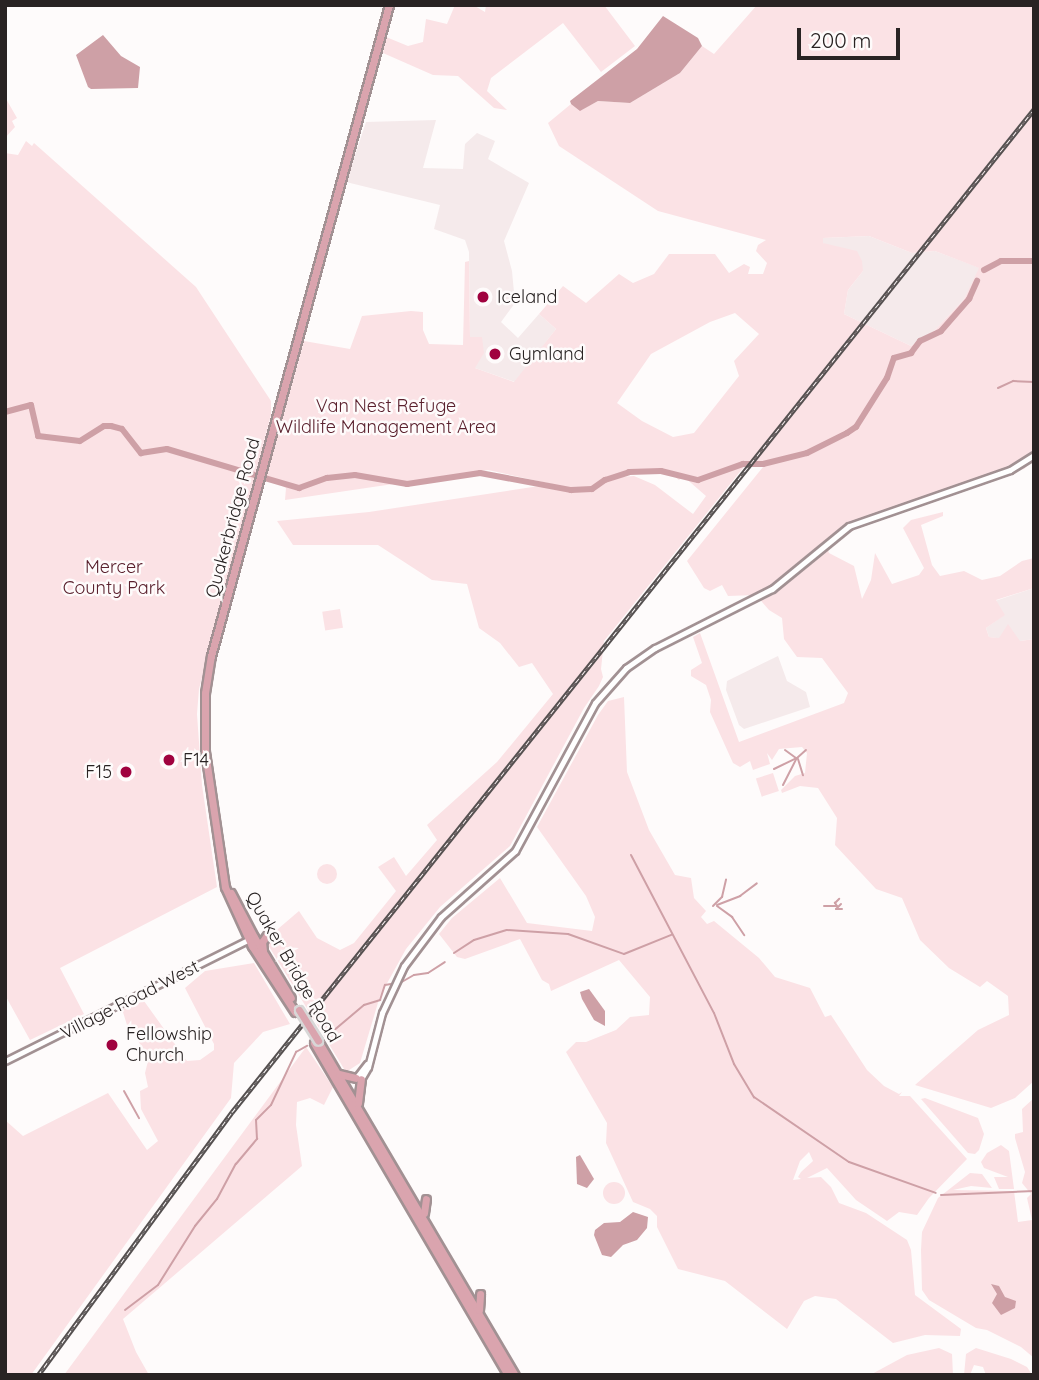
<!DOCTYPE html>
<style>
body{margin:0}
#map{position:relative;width:1039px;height:1380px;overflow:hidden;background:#fefbfb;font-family:Quicksand,sans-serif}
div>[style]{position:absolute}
.built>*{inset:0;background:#f5eaeb}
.green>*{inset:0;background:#fbe2e5;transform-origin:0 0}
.round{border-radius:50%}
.water>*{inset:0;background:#cea0a6}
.stream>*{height:2px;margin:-1px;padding:0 1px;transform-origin:1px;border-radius:1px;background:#cea0a6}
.river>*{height:6px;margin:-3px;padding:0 3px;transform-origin:3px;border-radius:3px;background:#cea0a6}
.roads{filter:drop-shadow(2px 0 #a29193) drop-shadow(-2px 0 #a29193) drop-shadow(0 2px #a29193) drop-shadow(0 -2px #a29193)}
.secondary>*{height:5px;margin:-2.5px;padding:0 2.5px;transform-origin:2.5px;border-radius:2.5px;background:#fff}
.primary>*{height:7px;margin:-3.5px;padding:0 3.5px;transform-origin:3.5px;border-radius:3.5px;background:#daa4ae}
.rail>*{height:4.5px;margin-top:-2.25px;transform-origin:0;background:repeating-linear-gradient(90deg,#fefbfb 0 5px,#555050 0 10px);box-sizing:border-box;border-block:2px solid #555050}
.bridges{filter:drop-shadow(2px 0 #d8d7d7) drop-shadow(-2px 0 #d8d7d7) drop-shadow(0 2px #d8d7d7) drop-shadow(0 -2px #d8d7d7)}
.primary-bridge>*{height:7px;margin:-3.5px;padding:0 3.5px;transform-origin:3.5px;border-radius:3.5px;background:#daa4ae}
.dots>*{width:19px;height:19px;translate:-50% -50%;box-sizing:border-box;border:4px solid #fefbfb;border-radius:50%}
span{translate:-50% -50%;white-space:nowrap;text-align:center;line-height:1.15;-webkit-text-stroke:5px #fefbfb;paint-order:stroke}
.poi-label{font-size:18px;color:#292323}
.left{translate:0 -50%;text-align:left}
.right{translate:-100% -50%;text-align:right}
.park-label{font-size:18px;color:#5a202d}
.street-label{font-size:18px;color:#292323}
.frame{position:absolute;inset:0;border:7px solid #292323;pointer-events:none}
.scale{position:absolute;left:797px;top:28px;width:103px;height:32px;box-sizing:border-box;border:4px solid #292323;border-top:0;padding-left:9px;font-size:21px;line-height:24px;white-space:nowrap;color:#292323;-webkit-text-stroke:5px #fefbfb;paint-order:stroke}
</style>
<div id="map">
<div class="built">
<i style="clip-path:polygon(436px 120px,423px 168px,463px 169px,465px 144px,477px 133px,495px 141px,488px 159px,529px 183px,504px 241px,512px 271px,515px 303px,501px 322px,518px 338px,539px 314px,556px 329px,515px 382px,475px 368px,470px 338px,469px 252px,465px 240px,434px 229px,440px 205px,346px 182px,366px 122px)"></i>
<i style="clip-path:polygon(869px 236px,912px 253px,935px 251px,980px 268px,964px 299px,934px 331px,911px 346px,844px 314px,848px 290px,863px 271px,823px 243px,823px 238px)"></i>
<i style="clip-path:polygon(1034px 588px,1034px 639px,1020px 641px,989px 637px,986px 628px,1004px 615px,995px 601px)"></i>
<i style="clip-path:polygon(778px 656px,787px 681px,806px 692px,810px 707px,744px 729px,739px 725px,726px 690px,727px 681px)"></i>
</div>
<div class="green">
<i style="clip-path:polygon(455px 5px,473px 5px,485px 12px,486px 5px,604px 5px,635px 46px,601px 72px,563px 23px,491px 78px,487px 91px,507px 110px,494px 108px,458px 76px,433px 75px,383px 53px,386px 37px,408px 46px,423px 42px,426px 19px,447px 24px)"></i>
<i style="clip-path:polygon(evenodd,757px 5px,1034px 5px,1034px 460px,1024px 469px,992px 476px,852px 524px,826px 544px,829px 553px,854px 566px,862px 599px,871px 580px,875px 553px,892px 584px,919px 575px,924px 568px,903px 528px,911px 520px,943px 512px,943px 516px,921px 525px,932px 565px,940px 576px,964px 571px,982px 580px,1000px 576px,1022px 561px,1034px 558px,1034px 588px,996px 600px,1005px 615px,986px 628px,989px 637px,999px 638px,1008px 624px,1020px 641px,1034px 639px,1034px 1081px,1015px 1098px,991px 1108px,915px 1085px,978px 1030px,1009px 1015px,1008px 996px,987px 981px,980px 987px,949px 968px,920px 940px,902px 898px,876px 889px,835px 845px,837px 818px,818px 788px,800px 786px,782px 793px,781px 790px,795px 776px,805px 773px,807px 753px,802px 747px,779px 749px,772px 760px,767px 753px,770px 764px,753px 770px,750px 761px,740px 767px,733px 763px,710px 712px,711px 700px,706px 685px,691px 676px,691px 670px,702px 663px,693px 637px,700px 633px,739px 742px,844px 703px,848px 693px,822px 658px,797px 657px,784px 639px,782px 618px,769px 610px,756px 595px,728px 596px,722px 585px,710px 591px,704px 588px,687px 561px,763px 467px,747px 463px,604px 641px,601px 669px,603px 677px,599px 686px,584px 708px,510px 846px,440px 907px,406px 949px,380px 996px,360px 1063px,346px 1072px,265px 940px,299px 911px,317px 938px,340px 950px,354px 943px,396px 891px,378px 867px,394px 857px,406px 876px,437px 840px,427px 825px,497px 762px,553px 694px,532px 663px,519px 667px,500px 643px,479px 628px,467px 584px,432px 580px,378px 545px,293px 545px,277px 521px,369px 512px,552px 484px,488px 470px,285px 500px,286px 488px,266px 478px,304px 341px,350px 349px,362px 316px,411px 311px,423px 312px,423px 330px,429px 344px,463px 345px,465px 262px,469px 261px,470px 337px,482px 337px,484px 353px,475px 368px,514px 382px,556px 329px,539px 314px,563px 286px,586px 303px,619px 274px,633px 283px,654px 274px,669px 254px,715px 254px,729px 273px,744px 264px,750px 267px,748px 274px,763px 274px,767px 263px,756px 251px,758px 245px,766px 240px,658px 211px,559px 146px,548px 123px,571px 104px,581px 110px,598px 101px,630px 103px,680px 73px,702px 46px,714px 54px,757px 5px,869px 236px,912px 253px,935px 251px,979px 268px,964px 299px,934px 331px,911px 346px,844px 314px,848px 290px,863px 271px,862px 261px,857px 251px,823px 243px,823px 238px,869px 236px,757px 5px,735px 313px,759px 334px,734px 361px,739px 376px,694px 433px,673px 437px,642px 421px,617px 403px,651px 354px,710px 322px,735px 313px,757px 5px,648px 469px,670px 473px,679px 480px,683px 476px,706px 496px,693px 514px,655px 485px,634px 476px,603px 478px,648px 469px)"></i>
<i style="clip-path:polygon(5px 97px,17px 118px,12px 121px,15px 127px,5px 138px)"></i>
<i style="clip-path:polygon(26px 141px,32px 146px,34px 143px,196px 287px,271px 401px,271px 415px,199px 689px,197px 714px,202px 785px,217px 887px,60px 968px,84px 1014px,30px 1040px,5px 995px,5px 153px,18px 155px)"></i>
<i style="left:340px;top:609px;width:19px;height:18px;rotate:81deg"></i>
<i style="clip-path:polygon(evenodd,624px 697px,627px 772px,649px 830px,675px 875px,691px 878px,694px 898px,706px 911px,701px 917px,707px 924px,714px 921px,759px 958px,775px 977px,810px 988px,825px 1017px,831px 1015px,867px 1070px,884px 1086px,899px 1094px,902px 1092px,899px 1096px,910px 1096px,967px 1159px,929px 1198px,917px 1215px,899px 1212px,887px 1221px,856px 1200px,827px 1168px,807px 1178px,821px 1177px,831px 1187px,839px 1203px,866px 1213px,907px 1240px,911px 1250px,915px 1295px,961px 1329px,960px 1336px,925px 1335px,893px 1343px,836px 1299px,815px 1296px,804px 1301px,787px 1329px,725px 1281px,678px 1269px,657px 1227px,657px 1216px,650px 1209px,633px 1202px,606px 1143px,607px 1123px,566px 1052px,576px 1042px,586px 1042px,616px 1030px,630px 1017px,649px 1015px,650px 997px,619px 960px,551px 991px,549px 984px,542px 980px,520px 939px,465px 959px,457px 957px,439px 934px,452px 918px,500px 878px,527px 923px,592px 931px,595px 917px,586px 896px,537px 827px,598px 715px,608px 701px,624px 697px,809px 1152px,813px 1161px,801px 1172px,798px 1177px,801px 1179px,793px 1180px,800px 1161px,809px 1152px)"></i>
<i style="left:773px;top:773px;width:19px;height:18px;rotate:72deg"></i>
<i class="round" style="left:317px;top:864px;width:20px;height:20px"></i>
<i style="clip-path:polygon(254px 963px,290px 1024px,263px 1032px,234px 1063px,231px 1098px,31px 1375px,5px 1375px,5px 1120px,23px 1136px,108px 1093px,147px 1150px,158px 1141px,141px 1109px,140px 1091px,148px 1087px,145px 1073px,149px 1057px,127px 1025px,122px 1009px,144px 1001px,187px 1061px,200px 1060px,214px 1050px,214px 1044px,185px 988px,205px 971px)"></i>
<i style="clip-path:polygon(306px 1047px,333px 1087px,324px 1105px,310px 1098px,297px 1102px,296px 1125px,302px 1166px,123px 1319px,136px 1352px,149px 1375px,64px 1375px)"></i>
<i style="clip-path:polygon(925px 1098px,978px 1118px,984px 1134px,979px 1150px,975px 1154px,968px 1153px,921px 1099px)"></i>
<i style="clip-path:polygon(1034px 1098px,1034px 1358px,1021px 1347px,987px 1330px,976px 1328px,929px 1300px,922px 1290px,921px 1250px,922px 1232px,938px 1198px,970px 1173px,982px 1174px,992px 1188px,971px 1186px,953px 1190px,1014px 1191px,1018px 1222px,1032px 1220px,1027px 1198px,1031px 1194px,1022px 1183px,1025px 1172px,1015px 1138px,1015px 1134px,1023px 1132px,1022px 1109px)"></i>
<i style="clip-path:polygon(1001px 1145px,1009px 1151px,1014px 1189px,999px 1189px,994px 1177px,1008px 1177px,984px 1168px,981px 1162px,987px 1153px)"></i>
<i class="round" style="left:603px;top:1182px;width:22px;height:22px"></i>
<i style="clip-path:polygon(939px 1348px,952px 1354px,953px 1375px,870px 1375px,907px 1355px)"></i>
<i style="clip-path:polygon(976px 1348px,1011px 1359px,1027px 1367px,1031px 1373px,986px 1375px,983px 1367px,974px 1365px,970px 1375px,964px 1375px,966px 1354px)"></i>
</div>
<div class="water">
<i style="clip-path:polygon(663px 16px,698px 38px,702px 46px,680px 73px,630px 103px,598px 101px,580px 111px,571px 104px,570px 101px,637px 49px)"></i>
<i style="clip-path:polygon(103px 35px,121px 56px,140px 67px,138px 88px,91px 89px,88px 87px,76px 55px)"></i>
<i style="clip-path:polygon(589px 989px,605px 1011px,605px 1026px,594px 1020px,582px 999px,580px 992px)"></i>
<i style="clip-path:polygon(580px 1155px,594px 1179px,587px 1188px,577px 1184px,576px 1157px)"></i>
<i style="clip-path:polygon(633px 1212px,648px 1217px,647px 1228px,637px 1240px,623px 1245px,611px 1257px,602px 1255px,594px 1235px,595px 1230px,604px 1223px,620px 1222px)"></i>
<i style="clip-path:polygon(991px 1284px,999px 1286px,1005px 1297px,1016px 1301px,1015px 1308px,1001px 1315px,992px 1303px,997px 1294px)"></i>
</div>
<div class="stream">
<i style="left:998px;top:388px;width:17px;rotate:-25deg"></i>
<i style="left:1013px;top:381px;width:21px;rotate:3deg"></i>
<i style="left:785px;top:750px;width:14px;rotate:36deg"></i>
<i style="left:798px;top:759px;width:17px;rotate:73deg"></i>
<i style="left:774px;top:769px;width:25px;rotate:-26deg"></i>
<i style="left:797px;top:758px;width:12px;rotate:-42deg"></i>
<i style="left:783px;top:785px;width:29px;rotate:-63deg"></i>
<i style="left:631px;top:855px;width:178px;rotate:62.3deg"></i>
<i style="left:714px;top:1013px;width:55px;rotate:68.6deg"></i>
<i style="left:734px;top:1064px;width:39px;rotate:59deg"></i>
<i style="left:754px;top:1097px;width:115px;rotate:34.4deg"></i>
<i style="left:849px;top:1162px;width:92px;rotate:19.6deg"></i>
<i style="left:841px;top:904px;width:7px;rotate:135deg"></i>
<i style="left:836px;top:909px;width:6px"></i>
<i style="left:717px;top:905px;width:25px;rotate:-21deg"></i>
<i style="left:740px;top:896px;width:21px;rotate:-37deg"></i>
<i style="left:713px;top:906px;width:13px;rotate:-45deg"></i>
<i style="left:722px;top:897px;width:18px;rotate:-77deg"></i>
<i style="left:717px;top:906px;width:19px;rotate:36deg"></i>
<i style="left:732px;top:917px;width:22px;rotate:56deg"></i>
<i style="left:824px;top:906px;width:13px"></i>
<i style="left:837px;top:906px;width:4px;rotate:-124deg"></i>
<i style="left:835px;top:903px;width:6px;rotate:-45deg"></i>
<i style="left:454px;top:953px;width:24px;rotate:-33deg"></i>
<i style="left:474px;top:940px;width:34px;rotate:-17deg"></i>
<i style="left:507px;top:930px;width:61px;rotate:3.8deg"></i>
<i style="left:568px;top:934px;width:59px;rotate:19.7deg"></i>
<i style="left:624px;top:954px;width:51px;rotate:-22deg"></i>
<i style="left:400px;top:983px;width:16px;rotate:-30deg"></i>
<i style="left:414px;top:975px;width:14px;rotate:-8deg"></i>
<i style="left:428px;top:973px;width:20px;rotate:-33deg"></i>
<i style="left:326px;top:1037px;width:50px;rotate:-40.1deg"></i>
<i style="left:364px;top:1005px;width:17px;rotate:-17deg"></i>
<i style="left:380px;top:1000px;width:16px;rotate:-72deg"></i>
<i style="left:385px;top:985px;width:6px;rotate:-9deg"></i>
<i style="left:124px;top:1091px;width:31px;rotate:61deg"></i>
<i style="left:941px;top:1195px;width:93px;rotate:-2.5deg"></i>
<i style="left:125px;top:1310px;width:41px;rotate:-37.1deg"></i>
<i style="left:158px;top:1285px;width:70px;rotate:-57.9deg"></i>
<i style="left:195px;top:1226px;width:35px;rotate:-51deg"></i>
<i style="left:217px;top:1199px;width:40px;rotate:-62deg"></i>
<i style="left:236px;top:1164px;width:33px;rotate:-50deg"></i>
<i style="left:257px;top:1139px;width:19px;rotate:-93deg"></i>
<i style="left:256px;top:1120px;width:21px;rotate:-45deg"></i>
<i style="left:271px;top:1105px;width:59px;rotate:-64.7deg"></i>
<i style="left:296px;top:1052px;width:13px;rotate:-29deg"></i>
</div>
<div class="river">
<i style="left:984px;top:270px;width:19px;rotate:-28deg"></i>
<i style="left:1001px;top:261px;width:33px"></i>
<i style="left:5px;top:412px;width:27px;rotate:-15deg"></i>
<i style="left:31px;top:405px;width:32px;rotate:77deg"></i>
<i style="left:38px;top:436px;width:42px;rotate:6.8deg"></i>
<i style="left:80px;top:441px;width:28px;rotate:-32deg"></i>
<i style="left:104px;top:426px;width:7px"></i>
<i style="left:111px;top:426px;width:11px;rotate:15deg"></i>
<i style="left:122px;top:429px;width:31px;rotate:52deg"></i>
<i style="left:141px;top:453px;width:26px;rotate:-9deg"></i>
<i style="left:167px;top:449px;width:138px;rotate:16.5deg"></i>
<i style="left:299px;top:488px;width:30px;rotate:-20deg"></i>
<i style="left:327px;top:478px;width:28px;rotate:-6deg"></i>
<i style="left:355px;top:475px;width:53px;rotate:9.8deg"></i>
<i style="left:407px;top:484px;width:74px;rotate:-8.6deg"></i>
<i style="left:480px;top:473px;width:93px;rotate:10.6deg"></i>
<i style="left:571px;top:490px;width:21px;rotate:-3deg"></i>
<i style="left:592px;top:489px;width:16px;rotate:-35deg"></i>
<i style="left:605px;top:480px;width:25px;rotate:-18deg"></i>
<i style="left:629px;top:472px;width:32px;rotate:-2deg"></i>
<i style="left:661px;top:471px;width:38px;rotate:14deg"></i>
<i style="left:698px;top:480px;width:48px;rotate:-19.6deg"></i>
<i style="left:743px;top:464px;width:20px"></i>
<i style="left:763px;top:464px;width:45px;rotate:-14deg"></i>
<i style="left:807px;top:453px;width:45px;rotate:-26.6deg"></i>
<i style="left:847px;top:433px;width:11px;rotate:-34deg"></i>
<i style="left:856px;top:427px;width:58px;rotate:-57.7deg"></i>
<i style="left:887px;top:378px;width:21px;rotate:-71deg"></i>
<i style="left:894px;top:358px;width:18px;rotate:-16deg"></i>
<i style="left:911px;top:353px;width:15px;rotate:-53deg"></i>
<i style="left:920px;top:341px;width:23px;rotate:-25deg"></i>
<i style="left:941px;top:331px;width:43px;rotate:-48.8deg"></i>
<i style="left:969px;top:299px;width:20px;rotate:-66deg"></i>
</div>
<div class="roads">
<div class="secondary">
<i style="left:5px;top:1061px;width:274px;rotate:-26.5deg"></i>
<i style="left:356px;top:1078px;width:18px;rotate:-52deg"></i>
<i style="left:361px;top:1079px;width:14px;rotate:-60deg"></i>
<i style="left:368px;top:1067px;width:56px;rotate:-75.5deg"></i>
<i style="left:382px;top:1013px;width:52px;rotate:-64.9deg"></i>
<i style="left:404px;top:966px;width:61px;rotate:-52.9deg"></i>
<i style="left:441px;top:917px;width:99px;rotate:-41.7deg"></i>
<i style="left:515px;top:851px;width:168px;rotate:-61.6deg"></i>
<i style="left:595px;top:703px;width:47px;rotate:-48.5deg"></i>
<i style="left:626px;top:668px;width:35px;rotate:-35deg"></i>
<i style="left:655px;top:648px;width:131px;rotate:-26.8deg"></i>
<i style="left:772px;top:589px;width:99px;rotate:-39.3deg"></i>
<i style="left:849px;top:526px;width:170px;rotate:-19.2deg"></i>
<i style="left:1010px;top:470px;width:28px;rotate:-32deg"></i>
</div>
<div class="primary">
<i style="left:231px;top:893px;width:50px;rotate:62.4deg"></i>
<i style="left:254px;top:937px;width:71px;rotate:58.8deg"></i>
<i style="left:263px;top:951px;width:9px;rotate:-96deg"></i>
<i style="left:262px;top:942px;width:14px;rotate:-54deg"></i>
<i style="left:295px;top:1012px;width:79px;rotate:-123.1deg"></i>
<i style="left:252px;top:946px;width:65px;rotate:-114.6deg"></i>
<i style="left:225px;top:887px;width:137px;rotate:-98.4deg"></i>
<i style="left:205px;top:751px;width:58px;rotate:-90deg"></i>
<i style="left:205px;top:693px;width:37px;rotate:-81deg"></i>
<i style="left:211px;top:656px;width:675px;rotate:-74.71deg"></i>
<i style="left:318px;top:1041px;width:388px;rotate:59.5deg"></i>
<i style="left:314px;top:1043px;width:385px;rotate:59.7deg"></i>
<i style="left:339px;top:1074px;width:17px;rotate:13deg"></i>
<i style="left:358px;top:1103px;width:24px;rotate:-83deg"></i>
<i style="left:424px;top:1213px;width:14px;rotate:-82deg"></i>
<i style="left:479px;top:1310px;width:16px;rotate:-86deg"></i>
</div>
</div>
<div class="rail">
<i style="left:38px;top:1375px;width:327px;rotate:-53.6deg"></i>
<i style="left:232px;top:1112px;width:1284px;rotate:-51.35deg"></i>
</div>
<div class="bridges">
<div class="primary-bridge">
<i style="left:299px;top:1010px;width:36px;rotate:58deg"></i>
</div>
</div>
<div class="dots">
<i style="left:483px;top:297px;background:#a0023f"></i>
<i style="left:495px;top:354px;background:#a0023f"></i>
<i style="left:169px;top:760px;background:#a0023f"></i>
<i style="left:126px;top:772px;background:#a0023f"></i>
<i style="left:112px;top:1045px;background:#a0023f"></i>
</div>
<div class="poi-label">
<span class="left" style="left:497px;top:297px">Iceland</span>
<span class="left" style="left:509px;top:354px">Gymland</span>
<span class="left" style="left:183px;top:760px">F14</span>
<span class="right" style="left:112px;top:772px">F15</span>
<span class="left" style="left:126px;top:1045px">Fellowship<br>Church</span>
</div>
<div class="park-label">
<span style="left:386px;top:417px">Van Nest Refuge<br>Wildlife Management Area</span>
<span style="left:114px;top:578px">Mercer<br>County Park</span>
</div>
<div class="street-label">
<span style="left:233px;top:518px;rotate:-75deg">Quakerbridge Road</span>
<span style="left:293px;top:967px;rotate:60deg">Quaker Bridge Road</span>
<span style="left:130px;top:1000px;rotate:-27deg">Village Road West</span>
</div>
<div class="frame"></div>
<div class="scale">200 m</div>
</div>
